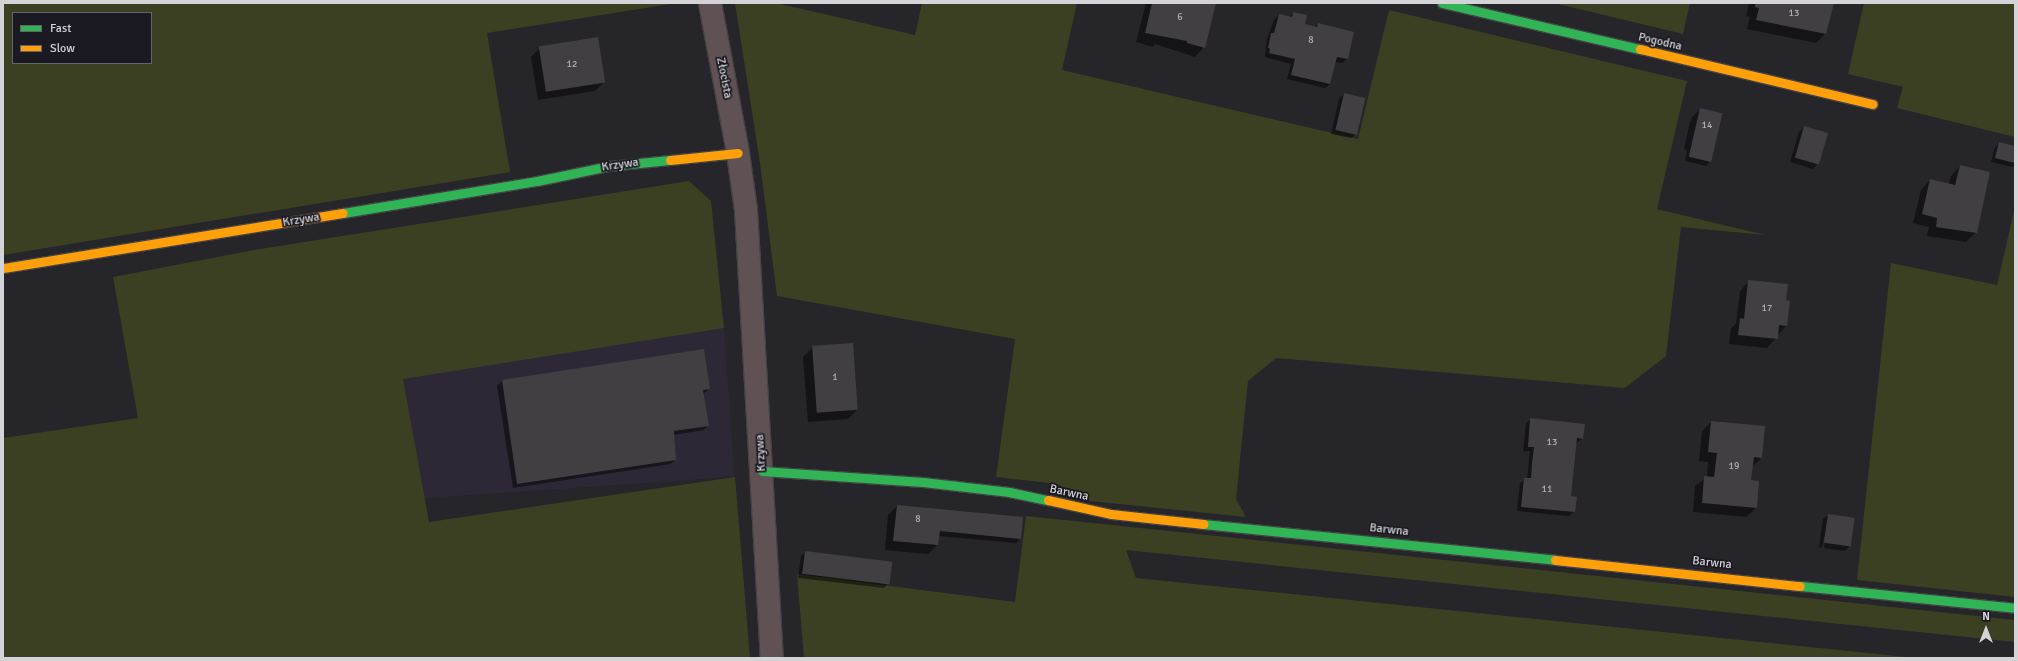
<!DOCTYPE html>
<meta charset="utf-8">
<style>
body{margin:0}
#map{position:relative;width:2018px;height:661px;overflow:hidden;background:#26252a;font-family:Signika,sans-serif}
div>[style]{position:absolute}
.industrial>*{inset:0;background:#2e2836;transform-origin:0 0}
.green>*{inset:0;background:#3b4022}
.shadow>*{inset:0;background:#0007}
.building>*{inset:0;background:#413f42;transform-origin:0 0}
.roads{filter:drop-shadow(1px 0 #434245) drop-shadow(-1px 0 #434245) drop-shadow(0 1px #434245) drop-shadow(0 -1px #434245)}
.street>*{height:22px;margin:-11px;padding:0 11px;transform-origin:11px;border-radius:11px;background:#605254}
.fast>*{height:9px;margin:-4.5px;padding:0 4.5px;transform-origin:4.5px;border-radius:4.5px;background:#30b455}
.slow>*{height:9px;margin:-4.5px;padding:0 4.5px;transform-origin:4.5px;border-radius:4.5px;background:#ff9f0a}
span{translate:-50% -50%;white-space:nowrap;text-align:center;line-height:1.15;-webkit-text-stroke:3.5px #1b1a22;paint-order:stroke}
.number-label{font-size:10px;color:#afaeb2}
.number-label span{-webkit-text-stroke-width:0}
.street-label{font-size:12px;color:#d4d3d8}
.frame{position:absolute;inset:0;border:4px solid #d4d3d8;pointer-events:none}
.legend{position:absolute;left:12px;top:12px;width:140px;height:52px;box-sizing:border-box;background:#1b1a22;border:1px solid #65646b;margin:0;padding:5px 7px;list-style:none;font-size:12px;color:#d4d3d8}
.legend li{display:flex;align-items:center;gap:8px;height:20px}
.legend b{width:20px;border:1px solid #65646b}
.north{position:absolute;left:1966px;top:609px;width:40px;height:40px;-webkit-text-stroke:3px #1b1a22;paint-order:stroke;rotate:0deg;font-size:11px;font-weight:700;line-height:16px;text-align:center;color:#d4d3d8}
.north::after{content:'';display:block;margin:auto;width:14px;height:18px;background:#d4d3d8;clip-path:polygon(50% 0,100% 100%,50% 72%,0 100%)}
</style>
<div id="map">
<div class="industrial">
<i style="left:724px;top:328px;width:149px;height:325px;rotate:86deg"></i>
</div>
<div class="green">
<i style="clip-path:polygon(evenodd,3px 3px,677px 3px,487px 33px,510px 172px,3px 255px,3px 3px,13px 13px,151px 13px,151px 63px,13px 63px,13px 13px)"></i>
<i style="clip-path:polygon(735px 3px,776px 3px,915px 35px,922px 3px,1077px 3px,1062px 70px,1358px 139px,1389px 10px,1687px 81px,1657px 209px,1765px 235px,1681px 227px,1666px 356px,1625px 388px,1276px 358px,1248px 381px,1236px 499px,1246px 517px,1090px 501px,1057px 484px,996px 477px,1015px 339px,777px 296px,760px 163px)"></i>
<i style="clip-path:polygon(1554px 3px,1690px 3px,1683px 34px)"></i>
<i style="clip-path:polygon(1864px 3px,2015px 3px,2015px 137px,1897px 108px,1903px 87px,1848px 74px)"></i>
<i style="clip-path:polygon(689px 181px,711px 201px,724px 328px,403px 379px,429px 522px,735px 477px,750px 658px,3px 658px,3px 438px,138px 418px,113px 277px,254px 250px)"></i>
<i style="clip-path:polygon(2015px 207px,2015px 597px,1857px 580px,1891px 263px,1997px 285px)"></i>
<i style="clip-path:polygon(1026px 516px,2015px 620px,2015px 642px,1126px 550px,1136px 578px,1917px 658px,804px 658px,797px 574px,1015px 602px)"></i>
</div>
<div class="shadow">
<i style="clip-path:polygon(1146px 3px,1215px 3px,1204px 47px,1195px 57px,1155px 44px,1153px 47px,1136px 42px)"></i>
<i style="clip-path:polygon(1749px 3px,1833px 3px,1825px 34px,1816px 43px,1747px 29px,1750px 17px,1746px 16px)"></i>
<i style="clip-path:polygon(1293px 13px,1304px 25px,1315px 27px,1318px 24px,1353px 33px,1347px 59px,1343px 63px,1335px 62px,1330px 84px,1325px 88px,1287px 79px,1291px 64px,1265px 57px,1267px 39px,1274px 20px,1279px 15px,1289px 18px)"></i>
<i style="clip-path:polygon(540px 48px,604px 82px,595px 91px,538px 100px,531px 57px)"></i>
<i style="clip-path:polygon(1344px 94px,1364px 99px,1356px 134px,1351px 138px,1331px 134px,1339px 99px)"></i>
<i style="clip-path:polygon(1700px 109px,1710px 161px,1706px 166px,1685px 161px,1687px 150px,1684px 149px,1691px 118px)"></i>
<i style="clip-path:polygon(1804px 127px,1817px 164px,1813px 169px,1790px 162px,1799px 132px)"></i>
<i style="clip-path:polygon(2000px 143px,2015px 147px,2015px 165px,2012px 167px,1991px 162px,1995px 147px)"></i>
<i style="clip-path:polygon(1960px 166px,1976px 232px,1966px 242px,1927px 236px,1929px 227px,1913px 223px,1921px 190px,1930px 180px,1949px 184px,1951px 176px)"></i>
<i style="clip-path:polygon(1749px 281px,1785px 301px,1786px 326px,1767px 348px,1729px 344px,1731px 328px,1736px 324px,1740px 291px)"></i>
<i style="clip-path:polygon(812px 348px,857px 410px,848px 419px,808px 422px,803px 357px)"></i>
<i style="clip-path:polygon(703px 350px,709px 389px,703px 394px,708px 426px,703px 430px,674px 435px,675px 460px,671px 464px,513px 488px,497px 386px,502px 381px)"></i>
<i style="clip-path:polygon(1531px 419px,1582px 439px,1576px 443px,1570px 497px,1574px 512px,1569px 516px,1517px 511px,1520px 483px,1527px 479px,1530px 451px,1523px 451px,1526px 423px)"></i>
<i style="clip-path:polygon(1711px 422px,1761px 458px,1752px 467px,1750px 481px,1756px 508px,1746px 517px,1693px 512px,1695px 486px,1707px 477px,1708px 462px,1699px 461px,1702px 431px)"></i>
<i style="clip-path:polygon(897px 506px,1020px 539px,1016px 543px,938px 536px,937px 545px,928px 554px,885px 550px,888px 515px)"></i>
<i style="clip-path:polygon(1828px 515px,1854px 518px,1849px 547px,1845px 551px,1824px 548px,1828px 518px,1822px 548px,1819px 547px,1823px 519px)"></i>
<i style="clip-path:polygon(806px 552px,888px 584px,884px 588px,798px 578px,801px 556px)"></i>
</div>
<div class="building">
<i style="clip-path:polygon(1152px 3px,1216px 3px,1205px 48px,1187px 43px,1187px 41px,1145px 33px)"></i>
<i style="clip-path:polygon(1755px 3px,1834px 3px,1826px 34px,1756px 20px,1759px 8px,1755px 7px)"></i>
<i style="clip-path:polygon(1293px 12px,1307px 15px,1305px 24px,1317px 27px,1318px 23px,1354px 32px,1348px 59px,1337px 57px,1330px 84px,1291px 75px,1295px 59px,1269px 53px,1270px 49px,1268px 48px,1271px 33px,1274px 33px,1279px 14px,1292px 17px)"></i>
<i style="left:598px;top:37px;width:46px;height:60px;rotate:81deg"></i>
<i style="left:1344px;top:93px;width:22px;height:38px;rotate:13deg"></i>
<i style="left:1700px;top:108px;width:23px;height:50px;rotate:13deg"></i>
<i style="left:1804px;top:126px;width:25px;height:33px;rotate:16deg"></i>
<i style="clip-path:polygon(1999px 142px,2015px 146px,2015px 163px,1995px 158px)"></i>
<i style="clip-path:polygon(1960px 165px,1990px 172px,1977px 233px,1936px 227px,1937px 218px,1922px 214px,1930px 179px,1955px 185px)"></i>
<i style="clip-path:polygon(1748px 280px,1788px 284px,1786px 300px,1790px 301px,1787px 326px,1779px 325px,1778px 339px,1738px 335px,1740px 318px,1744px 319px)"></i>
<i style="left:853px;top:343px;width:67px;height:41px;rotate:86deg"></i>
<i style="clip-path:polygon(704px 349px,710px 389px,703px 390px,709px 426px,674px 431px,676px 460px,517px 484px,502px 380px)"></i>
<i style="clip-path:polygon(1530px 418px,1585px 424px,1583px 439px,1577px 438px,1571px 496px,1577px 497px,1575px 512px,1521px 507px,1524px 478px,1531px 478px,1532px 463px,1534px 447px,1528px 447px)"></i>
<i style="clip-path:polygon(1711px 421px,1765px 426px,1762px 458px,1754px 457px,1751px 480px,1759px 481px,1757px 508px,1702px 503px,1704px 476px,1714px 477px,1717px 453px,1708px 452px)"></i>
<i style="clip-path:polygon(897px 505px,1023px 517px,1021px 539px,940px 531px,938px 545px,893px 541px)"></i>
<i style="left:1828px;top:514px;width:27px;height:29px;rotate:8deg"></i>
<i style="left:805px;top:551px;width:88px;height:23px;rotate:7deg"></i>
</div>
<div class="roads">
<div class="street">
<i style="left:710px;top:3px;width:153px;rotate:79.4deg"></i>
<i style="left:738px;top:153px;width:58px;rotate:82deg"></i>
<i style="left:746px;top:210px;width:449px;rotate:86.7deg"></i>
</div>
<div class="fast">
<i style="left:1442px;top:3px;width:203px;rotate:13.1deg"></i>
<i style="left:343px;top:213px;width:197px;rotate:-9.4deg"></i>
<i style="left:537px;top:181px;width:74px;rotate:-11.8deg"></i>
<i style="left:609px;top:166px;width:61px;rotate:-5.6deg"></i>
<i style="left:762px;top:471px;width:161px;rotate:3.9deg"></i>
<i style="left:923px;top:482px;width:87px;rotate:6.6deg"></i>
<i style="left:1009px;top:492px;width:40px;rotate:12deg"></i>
<i style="left:1203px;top:524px;width:354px;rotate:5.8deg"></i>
<i style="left:1800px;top:586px;width:216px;rotate:5.8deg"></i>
</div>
<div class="slow">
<i style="left:1640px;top:49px;width:239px;rotate:13.3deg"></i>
<i style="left:670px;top:160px;width:68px;rotate:-5.9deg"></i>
<i style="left:3px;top:268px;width:344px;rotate:-9.2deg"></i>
<i style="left:1048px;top:500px;width:65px;rotate:12.5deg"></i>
<i style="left:1111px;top:514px;width:93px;rotate:6.2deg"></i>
<i style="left:1555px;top:560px;width:246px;rotate:6.1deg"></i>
</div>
</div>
<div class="number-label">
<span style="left:1794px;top:14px">13</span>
<span style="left:1180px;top:18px">6</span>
<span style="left:1311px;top:41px">8</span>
<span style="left:572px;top:65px">12</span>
<span style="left:1707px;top:126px">14</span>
<span style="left:1767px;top:309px">17</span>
<span style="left:835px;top:378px">1</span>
<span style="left:1552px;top:443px">13</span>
<span style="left:1734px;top:467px">19</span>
<span style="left:1547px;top:490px">11</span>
<span style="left:918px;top:520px">8</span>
</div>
<div class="street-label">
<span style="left:1660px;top:42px;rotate:13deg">Pogodna</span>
<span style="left:724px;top:78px;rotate:79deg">Złocista</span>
<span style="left:620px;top:165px;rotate:-8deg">Krzywa</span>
<span style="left:301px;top:220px;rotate:-9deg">Krzywa</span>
<span style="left:761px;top:453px;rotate:-93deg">Krzywa</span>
<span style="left:1069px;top:493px;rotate:12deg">Barwna</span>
<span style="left:1389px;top:530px;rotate:6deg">Barwna</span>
<span style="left:1712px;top:563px;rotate:6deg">Barwna</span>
</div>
<div class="frame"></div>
<ul class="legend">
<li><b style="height:5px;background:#30b455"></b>Fast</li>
<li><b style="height:5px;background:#ff9f0a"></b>Slow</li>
</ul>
<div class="north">N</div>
</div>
